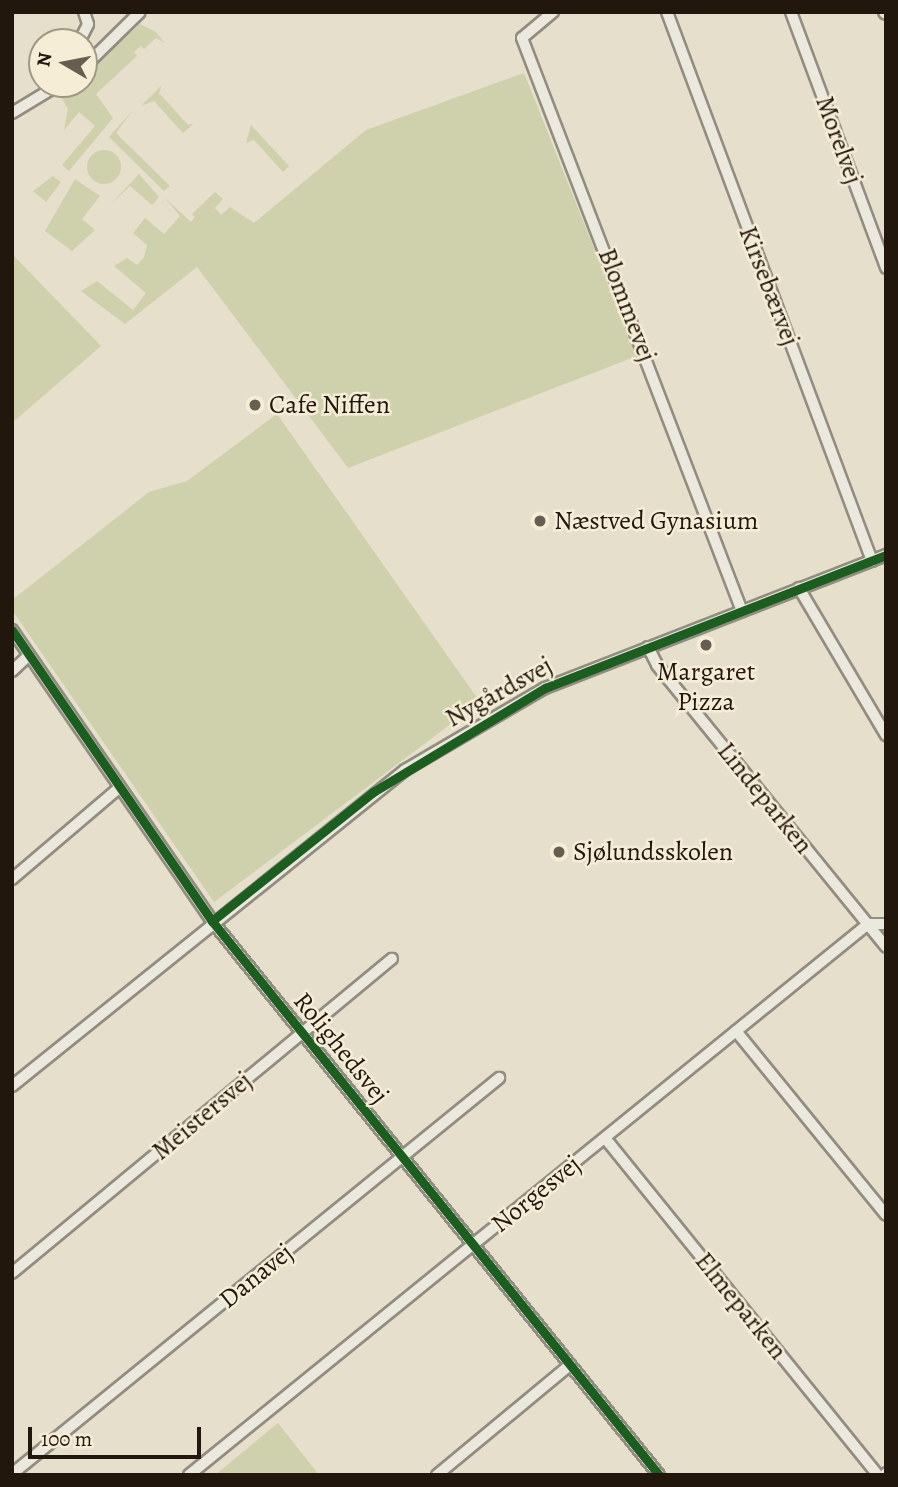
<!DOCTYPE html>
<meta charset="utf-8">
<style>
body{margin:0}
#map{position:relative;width:898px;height:1487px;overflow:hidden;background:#e6dfcc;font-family:Alegreya,serif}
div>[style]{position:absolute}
.green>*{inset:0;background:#cfd0ac}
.round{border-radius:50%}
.roads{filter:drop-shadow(2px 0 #928c81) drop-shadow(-2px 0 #928c81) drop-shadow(0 2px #928c81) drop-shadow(0 -2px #928c81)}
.minor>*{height:10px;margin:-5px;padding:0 5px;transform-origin:5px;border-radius:5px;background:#ebe8de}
.tertiary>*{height:12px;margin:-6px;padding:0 6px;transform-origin:6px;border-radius:6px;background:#ebe8de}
.cycleway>*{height:9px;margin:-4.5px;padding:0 4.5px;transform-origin:4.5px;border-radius:4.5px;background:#1b5e20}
.dots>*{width:19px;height:19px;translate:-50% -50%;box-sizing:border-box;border:4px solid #f6edd7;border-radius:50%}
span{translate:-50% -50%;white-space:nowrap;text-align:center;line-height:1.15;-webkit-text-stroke:5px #f6edd7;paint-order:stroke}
.street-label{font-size:26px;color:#22170d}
.poi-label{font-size:26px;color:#22170d}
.left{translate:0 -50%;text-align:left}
.frame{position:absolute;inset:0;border:14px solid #22170d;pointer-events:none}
.north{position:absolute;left:28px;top:28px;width:70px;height:70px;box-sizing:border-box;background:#f6edd7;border:2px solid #a19786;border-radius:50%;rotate:280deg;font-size:19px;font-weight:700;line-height:28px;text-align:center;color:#22170d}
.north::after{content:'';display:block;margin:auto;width:24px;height:32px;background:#675d50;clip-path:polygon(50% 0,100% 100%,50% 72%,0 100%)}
.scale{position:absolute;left:28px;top:1427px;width:173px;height:32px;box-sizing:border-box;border:4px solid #22170d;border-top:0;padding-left:9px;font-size:21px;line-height:24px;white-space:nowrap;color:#22170d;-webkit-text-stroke:5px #f6edd7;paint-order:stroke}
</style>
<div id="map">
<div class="green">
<i style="clip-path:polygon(140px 24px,156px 32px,165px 43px,156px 38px,144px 49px,141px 46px,134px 52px,137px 56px,96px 94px,113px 118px,69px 171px,62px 165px,95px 126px,79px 112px,64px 130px,68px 109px,59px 94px,73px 84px,84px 84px,84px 76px)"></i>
<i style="clip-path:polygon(524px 73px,637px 356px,348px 468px,197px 267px,125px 324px,81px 291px,97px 281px,133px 310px,146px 293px,114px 266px,127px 258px,137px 265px,144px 257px,147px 245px,133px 233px,145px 218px,164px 234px,180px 216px,165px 198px,191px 222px,195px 217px,192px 214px,215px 192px,223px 199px,215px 208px,221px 215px,230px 207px,254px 223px,366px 130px)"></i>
<i style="clip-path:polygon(162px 85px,159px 93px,188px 125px,194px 123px,183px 133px,154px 101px,141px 106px)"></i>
<i style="clip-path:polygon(133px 110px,116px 133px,170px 186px,164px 191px,109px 137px)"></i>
<i style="clip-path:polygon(251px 125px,289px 166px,283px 172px,254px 140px,246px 143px)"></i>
<i class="round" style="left:87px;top:150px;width:34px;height:34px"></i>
<i style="clip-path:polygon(139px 174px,159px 197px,152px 205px,130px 186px,111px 204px)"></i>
<i style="clip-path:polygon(53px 176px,61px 182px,46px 202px,33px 191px)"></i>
<i style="clip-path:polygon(75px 179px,100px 196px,82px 219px,95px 230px,72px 251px,45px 231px)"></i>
<i style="clip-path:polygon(12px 254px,101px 346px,12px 423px)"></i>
<i style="clip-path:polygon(277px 414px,480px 702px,214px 902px,12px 610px,12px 600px,149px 492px,187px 481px)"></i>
<i style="clip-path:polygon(278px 1423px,319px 1475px,215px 1475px)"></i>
</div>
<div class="roads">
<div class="minor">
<i style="left:553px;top:12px;width:40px;rotate:140deg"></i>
<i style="left:522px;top:38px;width:614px;rotate:69deg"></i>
<i style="left:667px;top:12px;width:586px;rotate:69.52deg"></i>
<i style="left:791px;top:12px;width:273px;rotate:69.6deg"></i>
<i style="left:79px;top:42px;width:20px;rotate:-63deg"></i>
<i style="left:88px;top:24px;width:13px;rotate:-108deg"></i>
<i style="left:84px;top:67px;width:78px;rotate:-44.5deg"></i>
<i style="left:12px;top:113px;width:56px;rotate:-31.1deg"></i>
<i style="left:799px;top:588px;width:171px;rotate:59.4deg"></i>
<i style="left:12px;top:630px;width:353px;rotate:55.5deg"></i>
<i style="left:212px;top:921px;width:712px;rotate:51.1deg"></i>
<i style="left:648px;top:647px;width:20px;rotate:63deg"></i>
<i style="left:657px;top:665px;width:363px;rotate:50.9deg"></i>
<i style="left:12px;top:671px;width:23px;rotate:-43deg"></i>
<i style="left:12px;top:879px;width:140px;rotate:-40.4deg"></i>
<i style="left:736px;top:1031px;width:237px;rotate:50.8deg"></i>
<i style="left:12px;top:1086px;width:504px;rotate:-38.8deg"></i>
<i style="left:405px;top:770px;width:162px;rotate:-30.4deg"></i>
<i style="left:545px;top:688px;width:366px;rotate:-21.3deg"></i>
<i style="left:605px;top:1138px;width:434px;rotate:51deg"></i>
<i style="left:12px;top:1273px;width:493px;rotate:-39.6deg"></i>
<i style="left:12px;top:1474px;width:628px;rotate:-39.12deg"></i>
<i style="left:189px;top:1475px;width:874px;rotate:-39.06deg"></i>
<i style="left:868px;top:924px;width:18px"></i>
<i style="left:437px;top:1475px;width:173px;rotate:-39.6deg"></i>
<i style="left:885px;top:1475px;width:2px;rotate:-63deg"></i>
</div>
<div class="tertiary">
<i style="left:885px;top:12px;width:1px;rotate:45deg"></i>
</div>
</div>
<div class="cycleway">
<i style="left:12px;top:630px;width:353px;rotate:55.5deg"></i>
<i style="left:212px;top:921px;width:712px;rotate:51.1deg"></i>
<i style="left:212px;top:921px;width:206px;rotate:-38.7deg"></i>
<i style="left:373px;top:792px;width:201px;rotate:-31.2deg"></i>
<i style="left:545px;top:688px;width:366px;rotate:-21.3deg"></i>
</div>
<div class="dots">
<i style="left:255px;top:405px;background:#675d50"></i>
<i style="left:540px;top:521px;background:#675d50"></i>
<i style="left:706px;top:645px;background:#675d50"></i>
<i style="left:559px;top:852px;background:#675d50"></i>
</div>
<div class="street-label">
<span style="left:839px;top:140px;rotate:70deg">Morelvej</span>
<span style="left:769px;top:286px;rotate:69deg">Kirsebærvej</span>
<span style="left:627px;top:305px;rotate:69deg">Blommevej</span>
<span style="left:499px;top:692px;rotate:-29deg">Nygårdsvej</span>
<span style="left:765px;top:798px;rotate:51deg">Lindeparken</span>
<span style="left:341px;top:1048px;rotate:51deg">Rolighedsvej</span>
<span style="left:202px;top:1116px;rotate:-40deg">Meistersvej</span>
<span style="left:536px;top:1194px;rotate:-39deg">Norgesvej</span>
<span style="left:256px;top:1276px;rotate:-39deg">Danavej</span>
<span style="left:741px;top:1306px;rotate:51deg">Elmeparken</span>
</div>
<div class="poi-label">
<span class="left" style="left:269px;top:405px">Cafe Niffen</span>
<span class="left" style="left:554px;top:521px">Næstved Gynasium</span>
<span style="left:706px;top:687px">Margaret<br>Pizza</span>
<span class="left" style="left:573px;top:852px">Sjølundsskolen</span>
</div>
<div class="frame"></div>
<div class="north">N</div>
<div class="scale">100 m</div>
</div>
